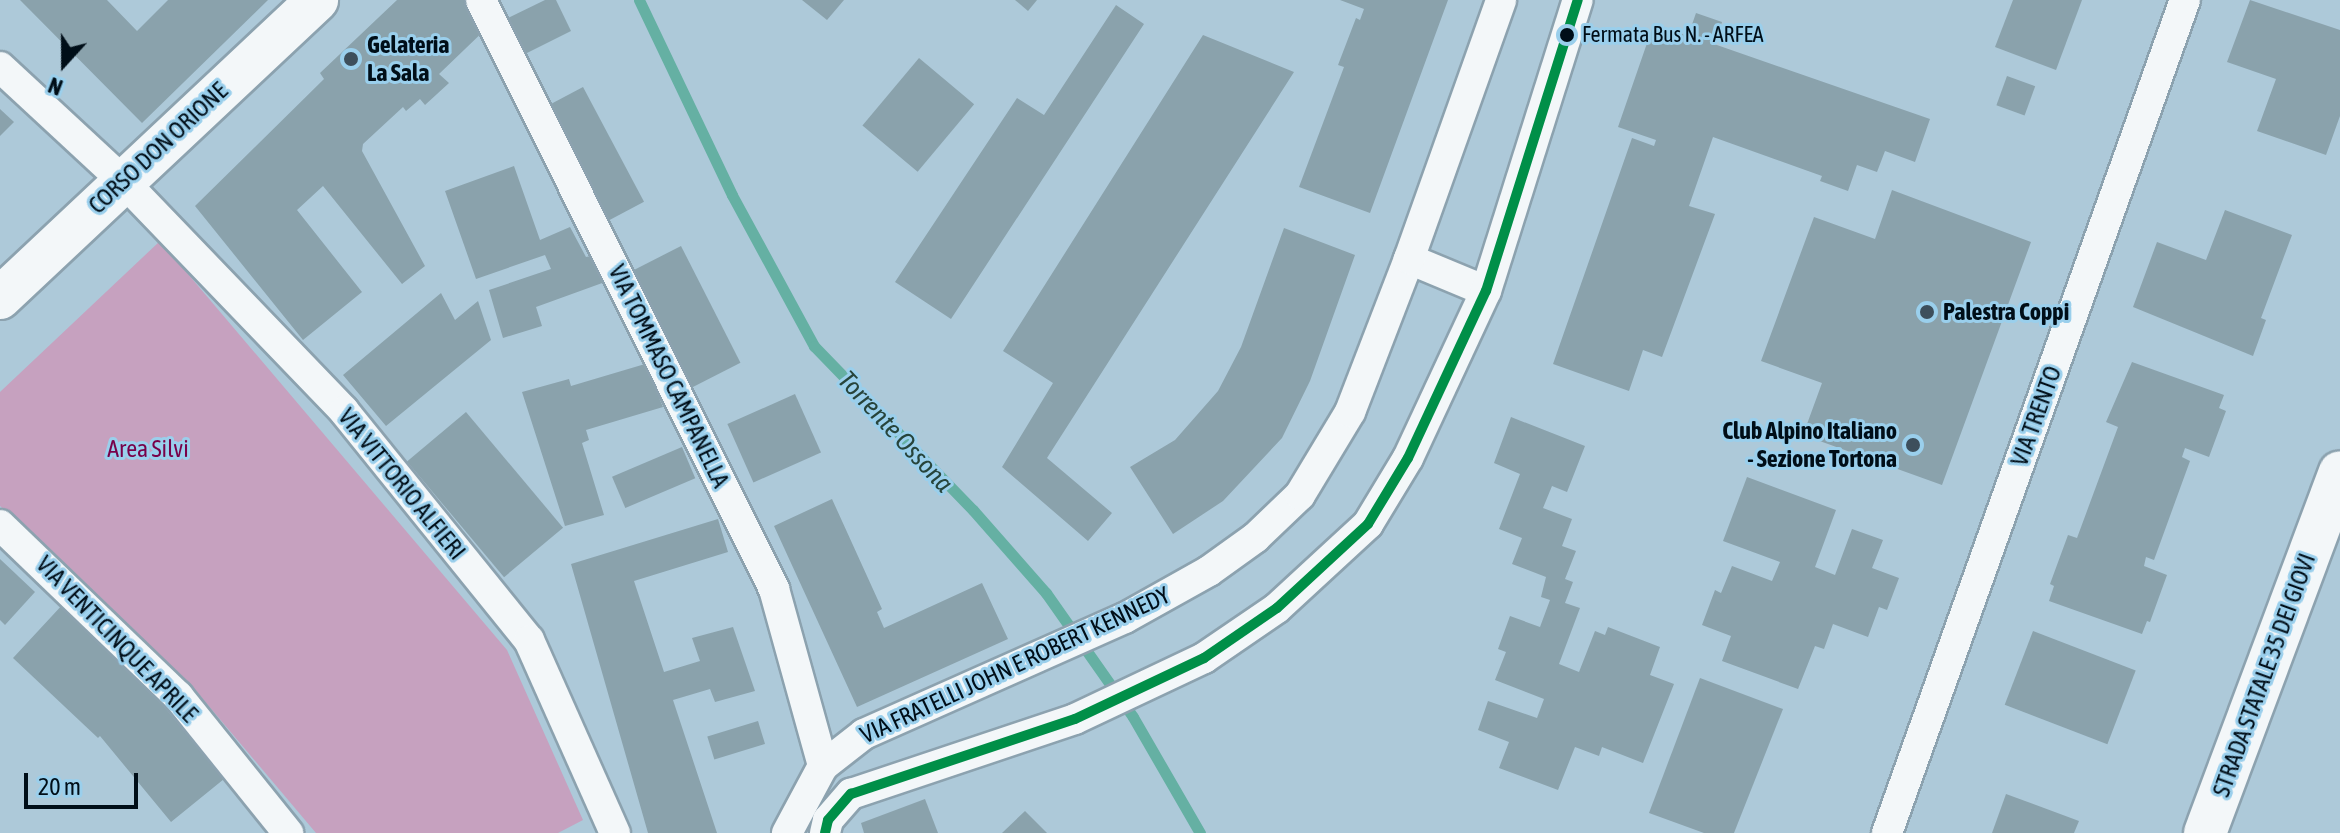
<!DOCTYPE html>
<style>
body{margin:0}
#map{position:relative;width:2340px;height:833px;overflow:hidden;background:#adc9d9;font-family:"Asap Condensed",sans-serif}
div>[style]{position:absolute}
.green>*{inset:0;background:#c6a1bf}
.stream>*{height:11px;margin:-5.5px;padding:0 5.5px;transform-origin:5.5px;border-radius:5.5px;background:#65b0a3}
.building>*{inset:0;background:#8aa2ac;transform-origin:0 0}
.roads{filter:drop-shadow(2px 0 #8ca2af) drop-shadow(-2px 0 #8ca2af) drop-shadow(0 2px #8ca2af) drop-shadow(0 -2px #8ca2af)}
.street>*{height:30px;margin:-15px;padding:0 15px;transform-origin:15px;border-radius:15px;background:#f3f7f9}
.secondary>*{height:42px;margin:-21px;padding:0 21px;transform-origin:21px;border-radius:21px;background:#f3f7f9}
.bus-1>*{height:10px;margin:-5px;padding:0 5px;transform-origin:5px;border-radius:5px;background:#008f48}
.dots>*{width:22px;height:22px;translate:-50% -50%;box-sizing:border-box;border:4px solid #9acfec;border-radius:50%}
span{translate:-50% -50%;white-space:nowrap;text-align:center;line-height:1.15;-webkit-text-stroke:6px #9acfec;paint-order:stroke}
.bus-label{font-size:22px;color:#000e18}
.left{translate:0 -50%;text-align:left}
.poi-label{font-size:24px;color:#000e18;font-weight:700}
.right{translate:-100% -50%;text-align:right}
.street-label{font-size:24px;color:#000e18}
.park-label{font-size:24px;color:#780049}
.water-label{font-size:26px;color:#27443b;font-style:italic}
.north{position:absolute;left:24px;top:24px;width:80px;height:80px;-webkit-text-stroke:6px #9acfec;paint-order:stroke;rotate:201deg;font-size:22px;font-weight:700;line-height:32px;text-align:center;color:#000e18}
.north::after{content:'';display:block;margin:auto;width:28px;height:36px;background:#000e18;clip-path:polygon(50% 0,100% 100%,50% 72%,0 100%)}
.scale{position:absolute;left:24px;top:773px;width:114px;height:36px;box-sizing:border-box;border:4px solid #000e18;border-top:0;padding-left:10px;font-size:24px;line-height:28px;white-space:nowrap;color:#000e18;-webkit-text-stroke:6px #9acfec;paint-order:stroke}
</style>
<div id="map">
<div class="green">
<i style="clip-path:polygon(160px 241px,507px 650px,583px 820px,558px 833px,316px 833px,191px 685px,0 506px,0 392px)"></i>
</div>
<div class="stream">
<i style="left:639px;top:0;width:216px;rotate:64.5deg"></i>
<i style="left:732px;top:195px;width:172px;rotate:61.5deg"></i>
<i style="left:814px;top:346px;width:228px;rotate:45.9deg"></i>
<i style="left:973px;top:510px;width:111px;rotate:48.7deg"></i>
<i style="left:1046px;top:593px;width:151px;rotate:54.9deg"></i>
<i style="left:1133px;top:717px;width:134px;rotate:60deg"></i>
</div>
<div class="building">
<i style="clip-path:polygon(20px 0,107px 0,137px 31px,168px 0,268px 0,142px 123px)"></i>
<i style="clip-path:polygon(397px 0,466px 0,490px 25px,439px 74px,449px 83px,425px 105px,420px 99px,406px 111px,403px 107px,363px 144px,362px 151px,425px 266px,402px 284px,323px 186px,297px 210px,362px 292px,303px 340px,195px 206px,324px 79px,320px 73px)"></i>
<i style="clip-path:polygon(545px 0,556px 0,571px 31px,523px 55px,506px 19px)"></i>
<i style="clip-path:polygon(802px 0,844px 0,827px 20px)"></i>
<i style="clip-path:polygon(1015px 0,1037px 0,1028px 11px)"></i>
<i style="clip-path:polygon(1340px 0,1448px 0,1370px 213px,1299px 187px,1344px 67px,1338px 65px,1356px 18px,1360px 20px,1364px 9px)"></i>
<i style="clip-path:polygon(2013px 0,2082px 0,2056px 70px,1995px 47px)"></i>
<i style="clip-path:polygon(2250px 0,2340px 30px,2340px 116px,2326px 155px,2257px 131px,2276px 79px,2227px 62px)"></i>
<i style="clip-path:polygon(1116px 5px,1144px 24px,951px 319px,895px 282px,1017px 98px,1044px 115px)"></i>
<i style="clip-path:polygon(1696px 13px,1722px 22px,1714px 44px,1930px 119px,1915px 162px,1885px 151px,1877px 172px,1857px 165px,1848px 191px,1820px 181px,1822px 176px,1713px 137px,1689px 206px,1715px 214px,1662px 357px,1643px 350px,1629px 391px,1553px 364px,1632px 138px,1654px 146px,1656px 140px,1618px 127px,1654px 23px,1688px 36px)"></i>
<i style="clip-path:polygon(1203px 35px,1294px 72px,1047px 458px,1112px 513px,1088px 541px,1002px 467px,1053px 383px,1003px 351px)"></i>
<i style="left:919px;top:58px;width:72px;height:88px;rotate:40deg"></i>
<i style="left:2007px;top:76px;width:30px;height:31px;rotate:20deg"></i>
<i style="left:583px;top:87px;width:130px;height:47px;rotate:62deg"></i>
<i style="clip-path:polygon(0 109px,14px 122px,0 136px)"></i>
<i style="clip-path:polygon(514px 166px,540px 240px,570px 227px,586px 257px,591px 256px,605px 282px,536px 307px,542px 326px,503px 338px,489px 290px,551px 269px,545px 255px,476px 279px,445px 191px)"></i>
<i style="clip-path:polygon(1892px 190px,2031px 242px,1942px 485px,1803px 435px,1822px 383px,1761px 361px,1814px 217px,1875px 239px)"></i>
<i style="clip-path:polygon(2225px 210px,2292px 235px,2261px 318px,2266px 320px,2253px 356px,2133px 307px,2157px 242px,2206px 260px)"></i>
<i style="clip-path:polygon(1284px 228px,1355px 255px,1310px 381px,1282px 438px,1223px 501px,1173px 534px,1130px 467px,1175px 440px,1218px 391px,1241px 347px)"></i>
<i style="left:681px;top:246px;width:131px;height:55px;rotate:63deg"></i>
<i style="clip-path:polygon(441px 293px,455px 320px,478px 301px,491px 340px,386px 426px,343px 375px)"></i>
<i style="clip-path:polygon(2132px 362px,2224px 395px,2219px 408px,2226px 411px,2209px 457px,2185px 448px,2182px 457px,2190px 461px,2154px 560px,2146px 557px,2144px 566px,2167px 575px,2150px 622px,2147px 621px,2142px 634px,2049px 601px,2054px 586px,2050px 584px,2068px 535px,2077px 538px,2118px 427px,2106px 422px)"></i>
<i style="clip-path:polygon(645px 364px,663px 407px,586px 430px,589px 440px,582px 443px,604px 515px,565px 526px,522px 392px,569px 379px,571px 386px)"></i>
<i style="left:795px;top:394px;width:64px;height:74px;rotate:66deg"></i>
<i style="left:466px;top:412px;width:151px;height:77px;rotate:50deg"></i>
<i style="clip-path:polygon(1511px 417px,1585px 446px,1567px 492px,1552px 486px,1543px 508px,1572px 519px,1562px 546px,1576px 551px,1565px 579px,1573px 582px,1565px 603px,1580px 608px,1559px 664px,1579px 672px,1595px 631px,1605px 635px,1608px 627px,1660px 647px,1650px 675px,1674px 684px,1643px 763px,1602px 747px,1599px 756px,1575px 747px,1558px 790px,1499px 768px,1509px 742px,1478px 730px,1488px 701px,1537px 718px,1544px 699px,1495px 680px,1506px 652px,1498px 649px,1510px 616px,1540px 627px,1550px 600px,1541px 597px,1546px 577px,1512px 564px,1522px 538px,1499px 529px,1520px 474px,1494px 463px)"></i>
<i style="left:682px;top:447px;width:34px;height:76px;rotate:67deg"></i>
<i style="clip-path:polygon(1747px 477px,1836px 510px,1815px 567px,1835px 575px,1852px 529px,1883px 540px,1872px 568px,1899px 578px,1887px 610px,1879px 607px,1868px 637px,1833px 624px,1824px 649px,1815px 646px,1798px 689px,1722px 661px,1731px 636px,1702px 625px,1715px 590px,1721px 593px,1732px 566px,1772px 581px,1780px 562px,1723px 541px)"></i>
<i style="clip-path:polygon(832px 499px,882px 609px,877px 612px,884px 628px,982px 583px,1008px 639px,857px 707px,774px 526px)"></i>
<i style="clip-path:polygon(718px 519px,728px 552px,634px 581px,664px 672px,700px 661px,692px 638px,733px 627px,755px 691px,715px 702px,710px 689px,673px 700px,717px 833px,648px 833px,571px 564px)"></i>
<i style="clip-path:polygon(0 559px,35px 592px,5px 625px,0 620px)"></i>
<i style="clip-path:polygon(64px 603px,147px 686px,224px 779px,171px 822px,100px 736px,98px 738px,13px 658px)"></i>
<i style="left:2033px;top:631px;width:110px;height:79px;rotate:21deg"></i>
<i style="clip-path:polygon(1700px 678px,1783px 709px,1734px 833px,1704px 833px,1649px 813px)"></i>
<i style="left:758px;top:721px;width:24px;height:53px;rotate:73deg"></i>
<i style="clip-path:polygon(2006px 794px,2079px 821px,2074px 833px,1992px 833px)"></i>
<i style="clip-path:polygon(925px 799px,938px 833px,864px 833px,861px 823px)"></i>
<i style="clip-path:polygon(1025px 811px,1047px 833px,1002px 833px)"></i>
</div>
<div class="roads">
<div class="street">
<i style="left:481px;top:0;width:658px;rotate:63.55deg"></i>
<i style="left:774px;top:589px;width:184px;rotate:74.5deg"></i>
<i style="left:0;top:67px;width:166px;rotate:42.8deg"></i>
<i style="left:122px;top:180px;width:320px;rotate:46.1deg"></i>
<i style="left:344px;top:411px;width:294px;rotate:51.1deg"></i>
<i style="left:529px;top:640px;width:211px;rotate:66deg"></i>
<i style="left:1409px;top:259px;width:83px;rotate:22.6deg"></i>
<i style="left:0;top:525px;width:247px;rotate:43.9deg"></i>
<i style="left:178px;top:696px;width:176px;rotate:51.2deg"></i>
<i style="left:787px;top:833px;width:76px;rotate:-61.8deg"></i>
<i style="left:823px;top:766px;width:52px;rotate:-38deg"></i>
<i style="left:864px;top:734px;width:286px;rotate:-24deg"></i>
<i style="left:1125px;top:618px;width:96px;rotate:-29.2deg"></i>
<i style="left:1209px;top:571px;width:57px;rotate:-35.7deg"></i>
<i style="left:1255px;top:538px;width:62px;rotate:-43.7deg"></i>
<i style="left:1300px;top:495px;width:97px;rotate:-58.9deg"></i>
<i style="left:1350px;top:412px;width:164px;rotate:-68.9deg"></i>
<i style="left:1409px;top:259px;width:275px;rotate:-70.4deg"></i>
<i style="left:825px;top:833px;width:13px;rotate:-77deg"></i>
<i style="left:828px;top:820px;width:35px;rotate:-49deg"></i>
<i style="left:851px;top:794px;width:236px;rotate:-18.5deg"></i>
<i style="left:1075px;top:719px;width:143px;rotate:-25.3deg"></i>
<i style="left:1204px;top:658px;width:88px;rotate:-34.4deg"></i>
<i style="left:1277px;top:608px;width:124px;rotate:-42.7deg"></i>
<i style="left:1368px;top:524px;width:77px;rotate:-58.8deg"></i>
<i style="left:1408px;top:458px;width:184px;rotate:-65deg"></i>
<i style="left:1486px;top:291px;width:305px;rotate:-72.5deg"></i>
<i style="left:1887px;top:833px;width:885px;rotate:-70.32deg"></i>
</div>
<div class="secondary">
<i style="left:0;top:298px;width:435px;rotate:-43.2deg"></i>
<i style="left:2205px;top:833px;width:385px;rotate:-69.5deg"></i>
</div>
</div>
<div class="bus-1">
<i style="left:825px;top:833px;width:13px;rotate:-77deg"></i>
<i style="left:828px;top:820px;width:35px;rotate:-49deg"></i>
<i style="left:851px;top:794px;width:236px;rotate:-18.5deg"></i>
<i style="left:1075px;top:719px;width:143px;rotate:-25.3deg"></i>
<i style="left:1204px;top:658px;width:88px;rotate:-34.4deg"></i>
<i style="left:1277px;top:608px;width:124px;rotate:-42.7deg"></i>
<i style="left:1368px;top:524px;width:77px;rotate:-58.8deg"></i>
<i style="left:1408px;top:458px;width:184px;rotate:-65deg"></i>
<i style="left:1486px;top:291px;width:305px;rotate:-72.5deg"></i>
</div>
<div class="dots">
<i style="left:1567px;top:35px;background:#000e18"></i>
<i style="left:351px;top:59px;background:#3d4f5c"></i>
<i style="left:1927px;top:312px;background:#3d4f5c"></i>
<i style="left:1913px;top:445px;background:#3d4f5c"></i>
</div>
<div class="bus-label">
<span class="left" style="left:1582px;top:35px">Fermata Bus N. - ARFEA</span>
</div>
<div class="poi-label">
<span class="left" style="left:367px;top:59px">Gelateria<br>La Sala</span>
<span class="left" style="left:1943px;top:312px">Palestra Coppi</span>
<span class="right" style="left:1897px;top:445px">Club Alpino Italiano<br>- Sezione Tortona</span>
</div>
<div class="street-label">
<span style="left:158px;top:148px;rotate:-43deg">CORSO DON ORIONE</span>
<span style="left:669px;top:376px;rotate:64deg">VIA TOMMASO CAMPANELLA</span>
<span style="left:2036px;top:416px;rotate:-70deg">VIA TRENTO</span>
<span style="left:402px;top:484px;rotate:51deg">VIA VITTORIO ALFIERI</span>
<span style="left:117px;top:639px;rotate:46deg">VIA VENTICINQUE APRILE</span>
<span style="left:1015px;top:665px;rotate:-25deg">VIA FRATELLI JOHN E ROBERT KENNEDY</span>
<span style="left:2264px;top:675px;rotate:-70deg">STRADA STATALE 35 DEI GIOVI</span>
</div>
<div class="park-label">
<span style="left:148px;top:449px">Area Silvi</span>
</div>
<div class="water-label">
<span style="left:895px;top:432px;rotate:47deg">Torrente Ossona</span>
</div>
<div class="north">N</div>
<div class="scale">20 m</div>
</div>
